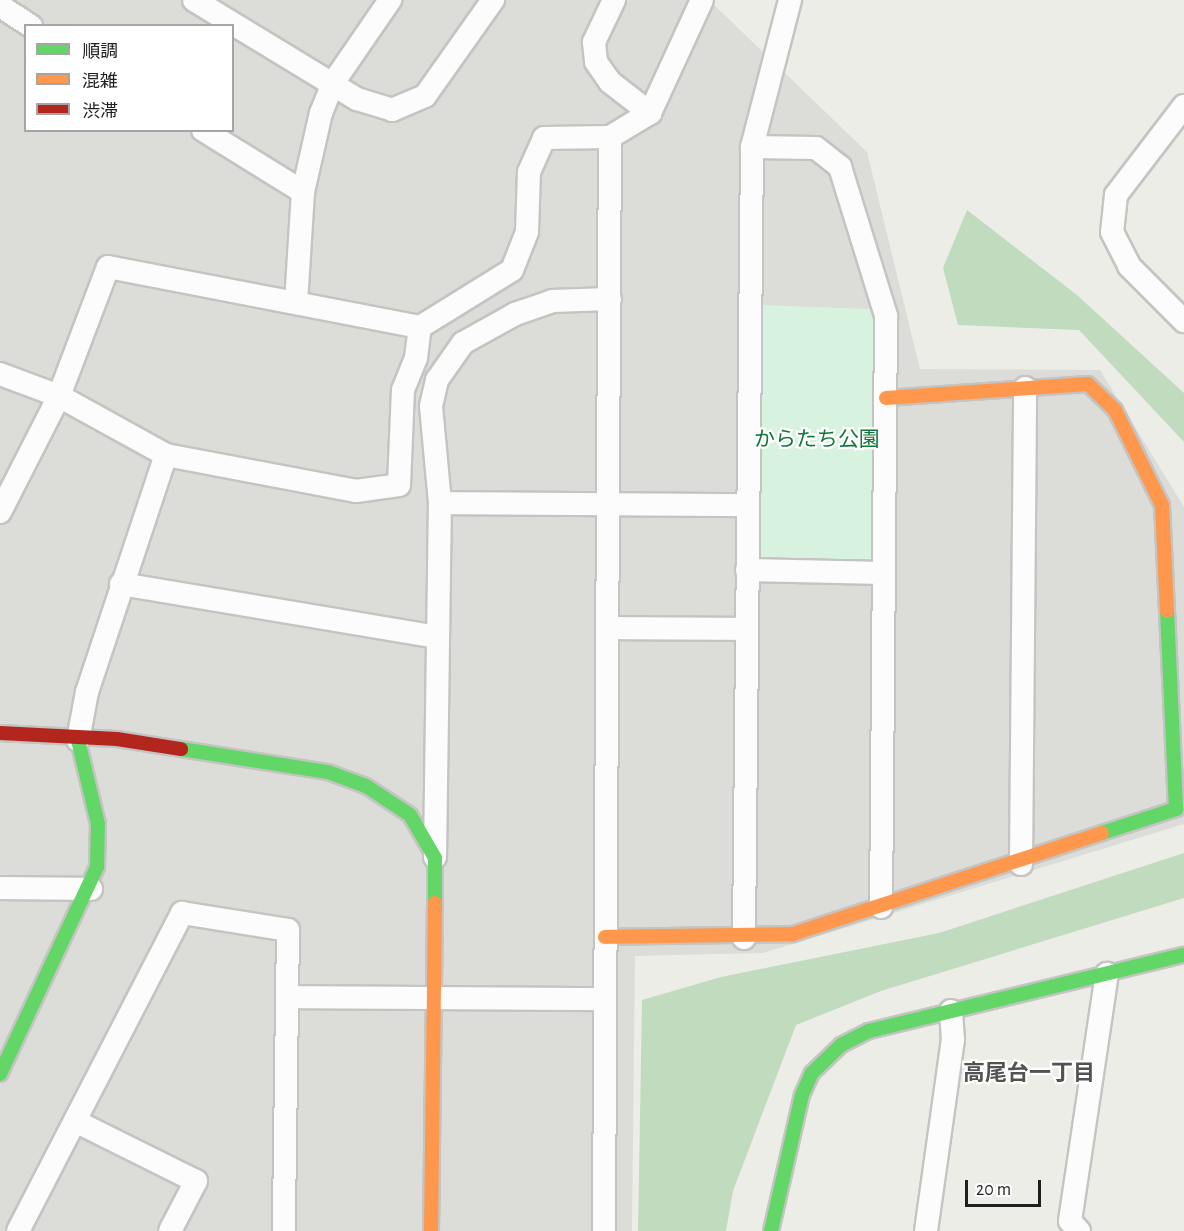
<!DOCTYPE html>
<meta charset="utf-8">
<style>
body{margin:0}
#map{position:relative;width:1184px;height:1231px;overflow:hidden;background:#edede8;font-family:"Alegreya Sans","Noto Sans JP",sans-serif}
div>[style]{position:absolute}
.residential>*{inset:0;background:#dcdcd9}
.forest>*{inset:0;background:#c1dbbf}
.park>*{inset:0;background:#d7f2df}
.roads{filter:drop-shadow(2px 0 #c4c4c2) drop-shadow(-2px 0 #c4c4c2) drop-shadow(0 2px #c4c4c2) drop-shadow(0 -2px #c4c4c2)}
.street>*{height:22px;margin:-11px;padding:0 11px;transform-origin:11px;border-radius:11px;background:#fcfcfc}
.fast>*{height:14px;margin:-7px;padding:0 7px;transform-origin:7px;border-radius:7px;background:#63d668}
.slow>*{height:14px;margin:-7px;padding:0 7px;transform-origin:7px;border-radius:7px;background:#ff974d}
.jam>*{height:14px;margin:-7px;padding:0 7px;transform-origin:7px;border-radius:7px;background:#b3261e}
span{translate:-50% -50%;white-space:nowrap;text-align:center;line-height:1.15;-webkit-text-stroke:4.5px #fff;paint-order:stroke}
.park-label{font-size:21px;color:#127738}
.neighbourhood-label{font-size:22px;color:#525252;font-weight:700}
.legend{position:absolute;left:24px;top:24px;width:210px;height:108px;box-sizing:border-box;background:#fff;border:2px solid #a5a5a5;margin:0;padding:8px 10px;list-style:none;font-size:18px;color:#1f1f1f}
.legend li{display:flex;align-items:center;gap:12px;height:30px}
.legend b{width:30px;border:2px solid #a5a5a5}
.scale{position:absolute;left:965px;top:1180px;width:76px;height:27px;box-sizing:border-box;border:3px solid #1f1f1f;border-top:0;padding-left:8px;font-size:18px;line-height:21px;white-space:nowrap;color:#1f1f1f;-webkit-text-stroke:4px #fff;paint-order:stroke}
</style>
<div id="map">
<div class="residential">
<i style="clip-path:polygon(evenodd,0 0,709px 0,867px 152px,920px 369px,1100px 370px,1184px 507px,1184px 824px,763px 953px,635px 956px,632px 1231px,0 1231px,0 0,26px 26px,232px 26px,232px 130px,26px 130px,26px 26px)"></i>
</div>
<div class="forest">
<i style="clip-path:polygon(967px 210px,1077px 295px,1184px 393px,1184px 442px,1079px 330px,958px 325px,943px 268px)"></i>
<i style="clip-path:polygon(1184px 853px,1184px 898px,881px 991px,796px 1025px,733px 1191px,726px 1231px,638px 1231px,642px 1000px,721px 977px,939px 933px)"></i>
</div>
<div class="park">
<i style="clip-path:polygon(763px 305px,870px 309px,874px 319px,871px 563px,758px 560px)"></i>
</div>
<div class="roads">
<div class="street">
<i style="left:194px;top:0;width:191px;rotate:31.3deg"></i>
<i style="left:357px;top:99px;width:37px;rotate:17deg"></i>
<i style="left:392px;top:110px;width:36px;rotate:-23deg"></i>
<i style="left:425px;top:96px;width:118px;rotate:-54.7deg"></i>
<i style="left:614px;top:0;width:47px;rotate:115.5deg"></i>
<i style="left:594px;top:42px;width:20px;rotate:84deg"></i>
<i style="left:596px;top:62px;width:24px;rotate:55deg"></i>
<i style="left:610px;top:82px;width:51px;rotate:37.8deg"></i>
<i style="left:650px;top:113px;width:124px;rotate:-65.3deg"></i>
<i style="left:0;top:6px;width:37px;rotate:33deg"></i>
<i style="left:1184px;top:106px;width:112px;rotate:127.4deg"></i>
<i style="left:1116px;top:195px;width:37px;rotate:96deg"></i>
<i style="left:1112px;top:232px;width:38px;rotate:63deg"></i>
<i style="left:1129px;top:266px;width:78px;rotate:45deg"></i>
<i style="left:203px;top:130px;width:118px;rotate:31.8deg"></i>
<i style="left:752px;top:147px;width:64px;rotate:0.9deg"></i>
<i style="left:816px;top:148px;width:31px;rotate:38deg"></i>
<i style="left:840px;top:167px;width:156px;rotate:72.8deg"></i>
<i style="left:886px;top:316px;width:591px;rotate:90.48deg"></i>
<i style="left:296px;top:303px;width:111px;rotate:-86.4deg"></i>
<i style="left:303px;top:192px;width:81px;rotate:-77.2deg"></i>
<i style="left:321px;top:113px;width:32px;rotate:-68deg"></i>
<i style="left:333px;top:83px;width:101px;rotate:-55.5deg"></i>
<i style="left:0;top:374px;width:63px;rotate:20.4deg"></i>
<i style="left:59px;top:396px;width:122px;rotate:28.9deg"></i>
<i style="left:166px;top:455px;width:193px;rotate:10.7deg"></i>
<i style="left:356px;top:491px;width:43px;rotate:-7.9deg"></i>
<i style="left:399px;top:485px;width:95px;rotate:-87.6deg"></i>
<i style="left:403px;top:390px;width:35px;rotate:-68deg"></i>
<i style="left:416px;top:358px;width:31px;rotate:-83deg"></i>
<i style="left:440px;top:503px;width:308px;rotate:0.4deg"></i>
<i style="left:0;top:512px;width:130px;rotate:-63deg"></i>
<i style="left:59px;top:396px;width:138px;rotate:-69.2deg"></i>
<i style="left:108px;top:267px;width:318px;rotate:10.9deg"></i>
<i style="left:420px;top:327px;width:108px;rotate:-31.8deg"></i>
<i style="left:512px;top:270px;width:41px;rotate:-68.5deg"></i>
<i style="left:527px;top:232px;width:60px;rotate:-88.1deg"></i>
<i style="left:529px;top:172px;width:37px;rotate:-66deg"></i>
<i style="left:544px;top:138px;width:66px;rotate:-0.9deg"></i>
<i style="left:610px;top:137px;width:47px;rotate:-31deg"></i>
<i style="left:747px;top:570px;width:137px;rotate:1.3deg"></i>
<i style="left:121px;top:584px;width:321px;rotate:9.5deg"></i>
<i style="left:608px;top:628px;width:139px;rotate:0.4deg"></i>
<i style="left:78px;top:740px;width:49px;rotate:-79.4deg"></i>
<i style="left:87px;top:692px;width:250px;rotate:-71.6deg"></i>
<i style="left:435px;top:857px;width:354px;rotate:-89.2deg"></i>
<i style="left:440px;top:503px;width:97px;rotate:-95.3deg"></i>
<i style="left:431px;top:406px;width:27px;rotate:-77deg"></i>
<i style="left:437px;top:380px;width:45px;rotate:-54.9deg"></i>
<i style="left:463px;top:343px;width:60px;rotate:-29.1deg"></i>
<i style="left:515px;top:314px;width:39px;rotate:-19deg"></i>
<i style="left:552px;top:301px;width:58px;rotate:-2deg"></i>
<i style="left:1021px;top:864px;width:476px;rotate:-89.5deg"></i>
<i style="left:0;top:888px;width:91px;rotate:0.6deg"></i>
<i style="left:744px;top:938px;width:791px;rotate:-89.42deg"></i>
<i style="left:752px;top:147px;width:152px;rotate:-75.5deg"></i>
<i style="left:287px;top:997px;width:318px;rotate:0.4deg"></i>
<i style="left:75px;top:1121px;width:135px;rotate:26.4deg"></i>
<i style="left:196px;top:1181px;width:56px;rotate:117.5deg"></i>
<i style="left:18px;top:1231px;width:358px;rotate:-62.7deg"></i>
<i style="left:182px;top:913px;width:107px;rotate:9.1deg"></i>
<i style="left:288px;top:930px;width:301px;rotate:90.8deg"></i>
<i style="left:604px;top:1231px;width:1094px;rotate:-89.69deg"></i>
<i style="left:926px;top:1231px;width:193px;rotate:-82deg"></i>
<i style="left:953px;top:1040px;width:29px;rotate:-94deg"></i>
<i style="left:1079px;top:1231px;width:13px;rotate:-132deg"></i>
<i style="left:1070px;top:1221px;width:250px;rotate:-81.5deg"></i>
</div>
<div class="fast">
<i style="left:181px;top:749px;width:149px;rotate:8.9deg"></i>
<i style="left:328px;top:772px;width:40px;rotate:20.2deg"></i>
<i style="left:366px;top:786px;width:53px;rotate:33.4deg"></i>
<i style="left:410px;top:815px;width:50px;rotate:59.8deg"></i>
<i style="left:435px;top:858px;width:45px;rotate:90deg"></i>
<i style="left:1102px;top:833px;width:78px;rotate:-18deg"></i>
<i style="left:1176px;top:809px;width:198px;rotate:-92.6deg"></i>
<i style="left:0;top:1074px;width:229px;rotate:-64.9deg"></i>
<i style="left:97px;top:867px;width:43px;rotate:-88.7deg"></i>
<i style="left:98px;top:824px;width:86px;rotate:-103.4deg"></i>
<i style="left:771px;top:1231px;width:139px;rotate:-77.2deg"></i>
<i style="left:802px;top:1095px;width:24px;rotate:-66deg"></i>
<i style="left:812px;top:1073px;width:40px;rotate:-44deg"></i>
<i style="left:841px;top:1045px;width:31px;rotate:-27deg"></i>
<i style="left:869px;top:1031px;width:324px;rotate:-13.6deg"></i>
</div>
<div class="slow">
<i style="left:886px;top:398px;width:202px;rotate:-4deg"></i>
<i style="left:1088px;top:384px;width:37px;rotate:44deg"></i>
<i style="left:1115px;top:410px;width:106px;rotate:63.7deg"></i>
<i style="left:1162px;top:505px;width:106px;rotate:87.3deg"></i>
<i style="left:605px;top:937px;width:188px;rotate:-0.9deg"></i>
<i style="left:793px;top:934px;width:325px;rotate:-18.1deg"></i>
<i style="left:431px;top:1231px;width:328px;rotate:-89.3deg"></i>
</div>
<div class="jam">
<i style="left:0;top:733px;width:117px;rotate:2.9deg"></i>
<i style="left:117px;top:739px;width:65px;rotate:8.9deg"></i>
</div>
</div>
<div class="park-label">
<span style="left:817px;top:440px">からたち公園</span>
</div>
<div class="neighbourhood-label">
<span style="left:1029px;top:1074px">高尾台一丁目</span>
</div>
<ul class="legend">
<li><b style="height:8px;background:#63d668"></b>順調</li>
<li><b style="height:8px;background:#ff974d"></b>混雑</li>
<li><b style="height:8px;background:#b3261e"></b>渋滞</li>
</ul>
<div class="scale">20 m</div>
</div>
